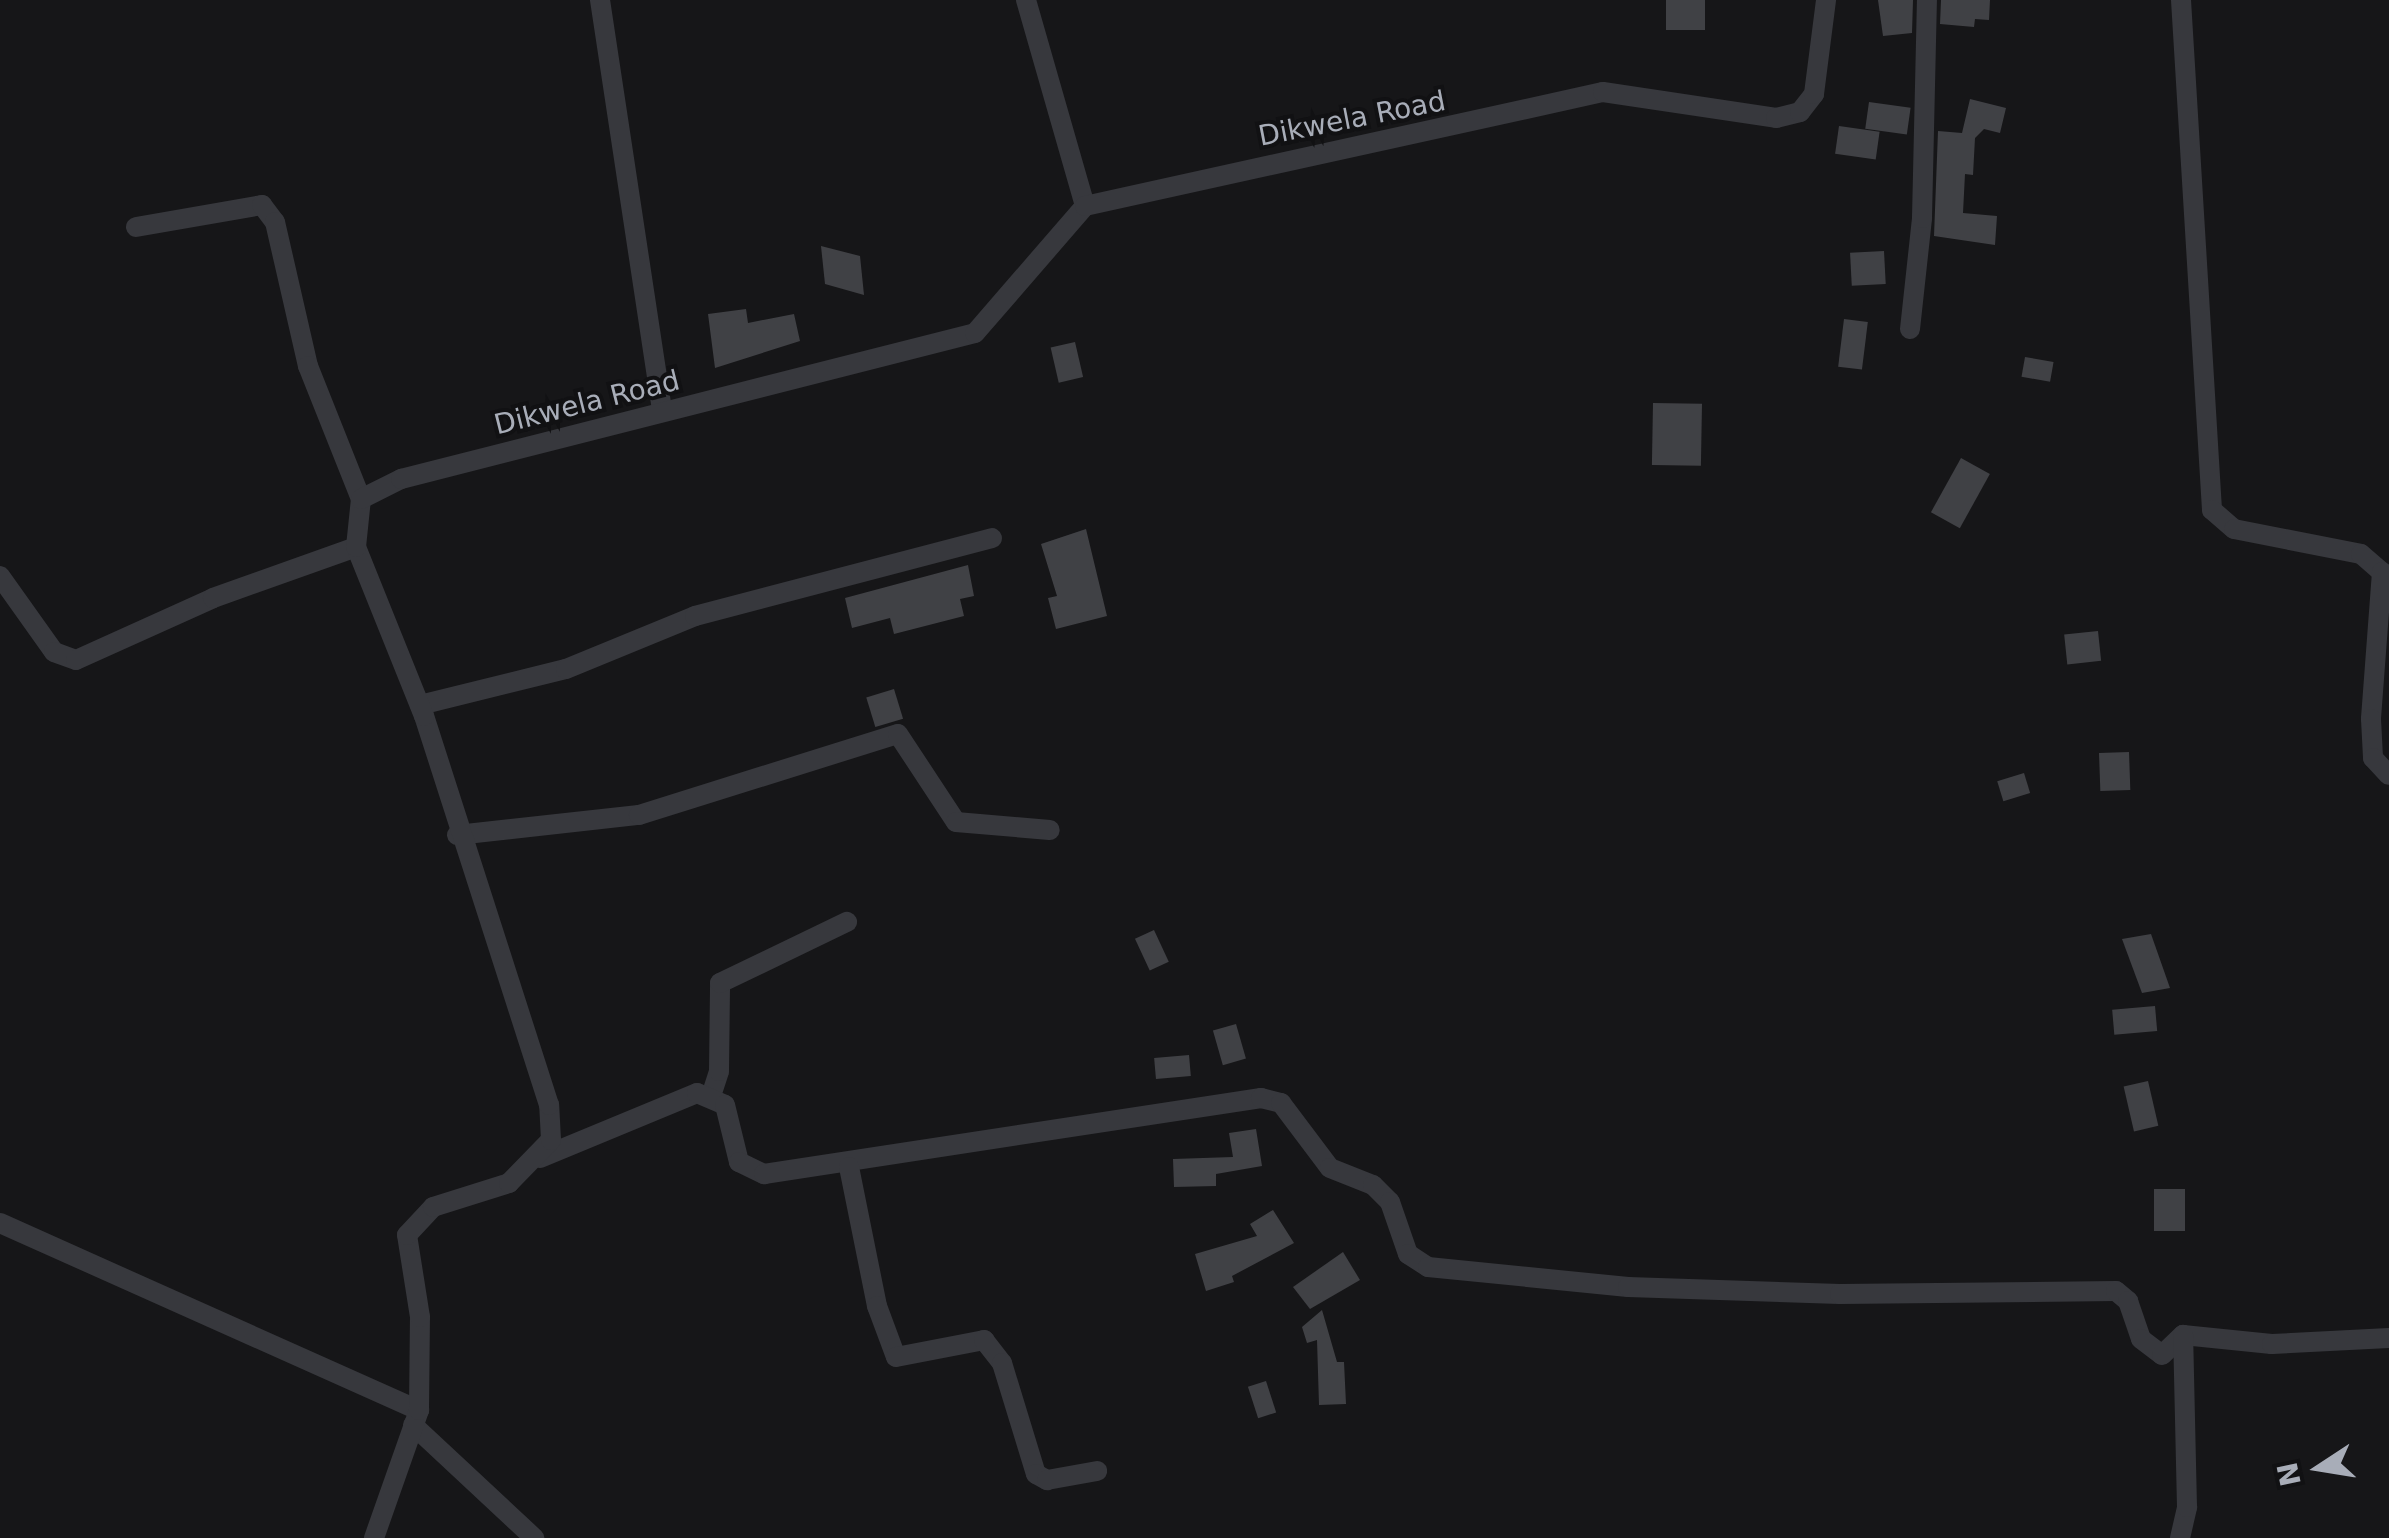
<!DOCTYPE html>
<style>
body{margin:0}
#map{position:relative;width:2389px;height:1538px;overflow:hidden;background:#161618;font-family:"DejaVu Sans",sans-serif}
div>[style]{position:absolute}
.building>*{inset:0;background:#404145;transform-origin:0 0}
.street>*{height:20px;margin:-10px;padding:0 10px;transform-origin:10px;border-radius:10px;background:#37383d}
span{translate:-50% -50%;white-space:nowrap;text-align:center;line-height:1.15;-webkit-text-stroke:8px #111113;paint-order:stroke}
.street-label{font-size:28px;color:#a8adb8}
.north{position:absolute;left:2269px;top:1418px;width:100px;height:100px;-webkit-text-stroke:8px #111113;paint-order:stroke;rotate:258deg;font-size:28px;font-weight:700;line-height:40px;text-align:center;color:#a8adb8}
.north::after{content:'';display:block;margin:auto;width:35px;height:45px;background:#a8adb8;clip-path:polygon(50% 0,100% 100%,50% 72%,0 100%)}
</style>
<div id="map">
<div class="building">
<i style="left:1666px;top:0;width:39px;height:30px"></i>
<i style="clip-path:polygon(1878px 0,1913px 0,1912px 33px,1883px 36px)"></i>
<i style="clip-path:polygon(1941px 0,1990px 0,1989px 20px,1975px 19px,1974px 27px,1940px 24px)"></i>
<i style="clip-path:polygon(1970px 99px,2006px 108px,2000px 133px,1984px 129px,1975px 138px,1973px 175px,1965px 174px,1963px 213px,1997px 216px,1995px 245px,1934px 236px,1938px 131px,1962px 133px)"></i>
<i style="left:1869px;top:102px;width:42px;height:27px;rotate:8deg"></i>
<i style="left:1839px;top:126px;width:41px;height:28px;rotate:8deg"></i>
<i style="clip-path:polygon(821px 246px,860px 256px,864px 295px,825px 284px)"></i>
<i style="left:1884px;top:251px;width:33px;height:34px;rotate:87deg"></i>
<i style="clip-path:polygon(746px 309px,748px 323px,794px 314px,800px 341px,715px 368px,708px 314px)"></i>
<i style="left:1844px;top:319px;width:24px;height:48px;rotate:7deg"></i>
<i style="left:1075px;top:342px;width:36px;height:25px;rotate:77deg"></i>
<i style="left:2025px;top:357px;width:29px;height:20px;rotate:10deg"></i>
<i style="left:1653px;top:403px;width:49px;height:62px;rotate:1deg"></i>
<i style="left:1961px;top:458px;width:33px;height:62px;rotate:29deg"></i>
<i style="clip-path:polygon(1086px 529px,1107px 616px,1056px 629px,1048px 598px,1057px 596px,1041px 544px)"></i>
<i style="clip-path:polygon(968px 565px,974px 596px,960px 599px,964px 616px,894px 634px,890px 618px,852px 628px,845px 598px)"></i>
<i style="left:2098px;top:631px;width:30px;height:34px;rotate:84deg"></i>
<i style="left:894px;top:689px;width:31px;height:29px;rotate:73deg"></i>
<i style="left:2129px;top:752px;width:38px;height:30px;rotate:88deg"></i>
<i style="left:2024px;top:773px;width:21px;height:28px;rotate:73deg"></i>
<i style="left:1154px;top:930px;width:35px;height:21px;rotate:65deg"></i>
<i style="clip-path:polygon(2151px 934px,2170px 988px,2142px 993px,2122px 939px)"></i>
<i style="left:2155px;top:1006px;width:25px;height:43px;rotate:85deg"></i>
<i style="left:1236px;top:1024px;width:36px;height:24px;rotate:74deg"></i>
<i style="left:1189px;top:1055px;width:21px;height:35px;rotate:85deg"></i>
<i style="left:2148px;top:1081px;width:46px;height:25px;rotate:77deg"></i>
<i style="clip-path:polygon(1256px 1129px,1262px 1166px,1216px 1174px,1216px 1186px,1174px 1187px,1173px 1159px,1233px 1157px,1229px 1133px)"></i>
<i style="left:2154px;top:1189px;width:31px;height:42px"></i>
<i style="clip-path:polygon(1273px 1210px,1294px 1243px,1232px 1276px,1234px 1282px,1206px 1291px,1195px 1254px,1257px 1236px,1250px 1224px)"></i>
<i style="clip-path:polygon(1343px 1252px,1360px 1280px,1310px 1309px,1293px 1287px)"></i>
<i style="clip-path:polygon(1322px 1310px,1337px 1362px,1344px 1362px,1346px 1404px,1319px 1405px,1317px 1340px,1307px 1343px,1302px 1327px)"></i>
<i style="left:1266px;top:1381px;width:33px;height:19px;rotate:72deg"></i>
</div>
<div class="street">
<i style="left:600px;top:0;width:415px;rotate:81.4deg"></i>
<i style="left:1026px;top:0;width:214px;rotate:74deg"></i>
<i style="left:2181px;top:0;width:511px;rotate:86.52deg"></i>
<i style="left:2212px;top:510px;width:29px;rotate:41deg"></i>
<i style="left:2234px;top:529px;width:129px;rotate:11.1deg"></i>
<i style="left:2361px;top:554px;width:28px;rotate:41deg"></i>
<i style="left:2382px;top:572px;width:147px;rotate:94.3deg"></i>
<i style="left:2371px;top:719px;width:39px;rotate:87deg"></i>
<i style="left:2373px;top:758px;width:23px;rotate:47deg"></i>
<i style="left:136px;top:227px;width:128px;rotate:-9.9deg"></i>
<i style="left:262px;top:205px;width:21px;rotate:53deg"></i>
<i style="left:275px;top:222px;width:148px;rotate:77.1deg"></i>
<i style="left:308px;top:366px;width:143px;rotate:68.3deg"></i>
<i style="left:1910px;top:329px;width:112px;rotate:-83.8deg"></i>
<i style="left:1922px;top:218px;width:218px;rotate:-88.7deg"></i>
<i style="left:0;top:576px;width:93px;rotate:54.6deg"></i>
<i style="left:54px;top:652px;width:23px;rotate:20deg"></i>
<i style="left:76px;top:660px;width:150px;rotate:-24.3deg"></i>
<i style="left:213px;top:598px;width:152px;rotate:-19.6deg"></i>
<i style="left:420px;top:705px;width:150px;rotate:-13.9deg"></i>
<i style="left:566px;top:669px;width:139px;rotate:-22.3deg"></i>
<i style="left:695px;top:616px;width:307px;rotate:-14.7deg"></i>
<i style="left:457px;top:835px;width:183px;rotate:-6.3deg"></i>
<i style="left:639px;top:815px;width:271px;rotate:-17.4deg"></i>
<i style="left:898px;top:734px;width:105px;rotate:56.6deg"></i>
<i style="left:956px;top:822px;width:94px;rotate:4.9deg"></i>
<i style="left:712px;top:1093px;width:23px;rotate:-72deg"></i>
<i style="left:719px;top:1071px;width:88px;rotate:-89.3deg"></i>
<i style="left:720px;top:983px;width:141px;rotate:-25.7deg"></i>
<i style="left:540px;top:1158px;width:170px;rotate:-22.5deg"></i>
<i style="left:697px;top:1093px;width:30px;rotate:23deg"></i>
<i style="left:725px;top:1105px;width:59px;rotate:76.2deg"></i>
<i style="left:739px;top:1162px;width:28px;rotate:26deg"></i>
<i style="left:764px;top:1174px;width:503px;rotate:-8.69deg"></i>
<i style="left:1261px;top:1098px;width:21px;rotate:14deg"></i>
<i style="left:1281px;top:1103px;width:81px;rotate:53deg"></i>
<i style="left:1330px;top:1168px;width:46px;rotate:21.6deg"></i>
<i style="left:1373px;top:1185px;width:24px;rotate:45deg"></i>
<i style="left:1390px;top:1202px;width:55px;rotate:70.9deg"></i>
<i style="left:1408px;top:1254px;width:24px;rotate:33deg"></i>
<i style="left:1428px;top:1267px;width:201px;rotate:5.7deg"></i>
<i style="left:1628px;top:1287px;width:212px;rotate:1.9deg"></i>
<i style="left:1840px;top:1294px;width:276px;rotate:-0.6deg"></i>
<i style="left:2116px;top:1291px;width:16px;rotate:40deg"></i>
<i style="left:2128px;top:1301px;width:40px;rotate:71.1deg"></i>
<i style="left:2141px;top:1339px;width:26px;rotate:37deg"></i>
<i style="left:2162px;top:1355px;width:29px;rotate:-44deg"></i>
<i style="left:2183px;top:1335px;width:89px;rotate:5.8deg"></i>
<i style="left:2272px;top:1344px;width:117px;rotate:-2.9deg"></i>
<i style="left:849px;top:1167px;width:142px;rotate:78.6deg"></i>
<i style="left:877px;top:1306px;width:54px;rotate:69.6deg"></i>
<i style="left:896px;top:1357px;width:90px;rotate:-10.9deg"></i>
<i style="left:984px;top:1340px;width:29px;rotate:52deg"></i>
<i style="left:1002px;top:1363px;width:116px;rotate:73deg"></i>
<i style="left:1036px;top:1474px;width:13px;rotate:29deg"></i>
<i style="left:1047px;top:1480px;width:51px;rotate:-10.2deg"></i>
<i style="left:0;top:1223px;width:459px;rotate:24.1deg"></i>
<i style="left:413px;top:1425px;width:166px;rotate:43deg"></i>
<i style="left:374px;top:1538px;width:136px;rotate:-70.6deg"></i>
<i style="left:419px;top:1410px;width:93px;rotate:-89.4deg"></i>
<i style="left:420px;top:1317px;width:83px;rotate:-99deg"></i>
<i style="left:407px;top:1235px;width:38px;rotate:-47deg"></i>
<i style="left:433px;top:1207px;width:80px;rotate:-17.5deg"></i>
<i style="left:509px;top:1183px;width:60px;rotate:-45.7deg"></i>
<i style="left:551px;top:1140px;width:35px;rotate:-93deg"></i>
<i style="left:549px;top:1105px;width:409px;rotate:-107.8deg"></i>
<i style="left:424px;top:716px;width:182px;rotate:-111.9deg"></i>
<i style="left:356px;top:547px;width:48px;rotate:-84.1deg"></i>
<i style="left:361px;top:499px;width:45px;rotate:-26.6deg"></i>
<i style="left:401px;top:479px;width:592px;rotate:-14.27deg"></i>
<i style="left:975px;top:333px;width:168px;rotate:-49.1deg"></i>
<i style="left:1085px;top:206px;width:530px;rotate:-12.41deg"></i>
<i style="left:1603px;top:92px;width:175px;rotate:8.5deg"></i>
<i style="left:1776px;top:118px;width:25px;rotate:-14deg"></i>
<i style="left:1800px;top:112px;width:23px;rotate:-52deg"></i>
<i style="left:1814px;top:94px;width:95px;rotate:-82.7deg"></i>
<i style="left:2180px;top:1538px;width:32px;rotate:-77deg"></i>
<i style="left:2187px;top:1507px;width:172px;rotate:-91.3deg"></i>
</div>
<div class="street-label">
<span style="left:1352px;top:119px;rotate:-11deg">Dikwela Road</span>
<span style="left:587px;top:403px;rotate:-14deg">Dikwela Road</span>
</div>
<div class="north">N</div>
</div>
